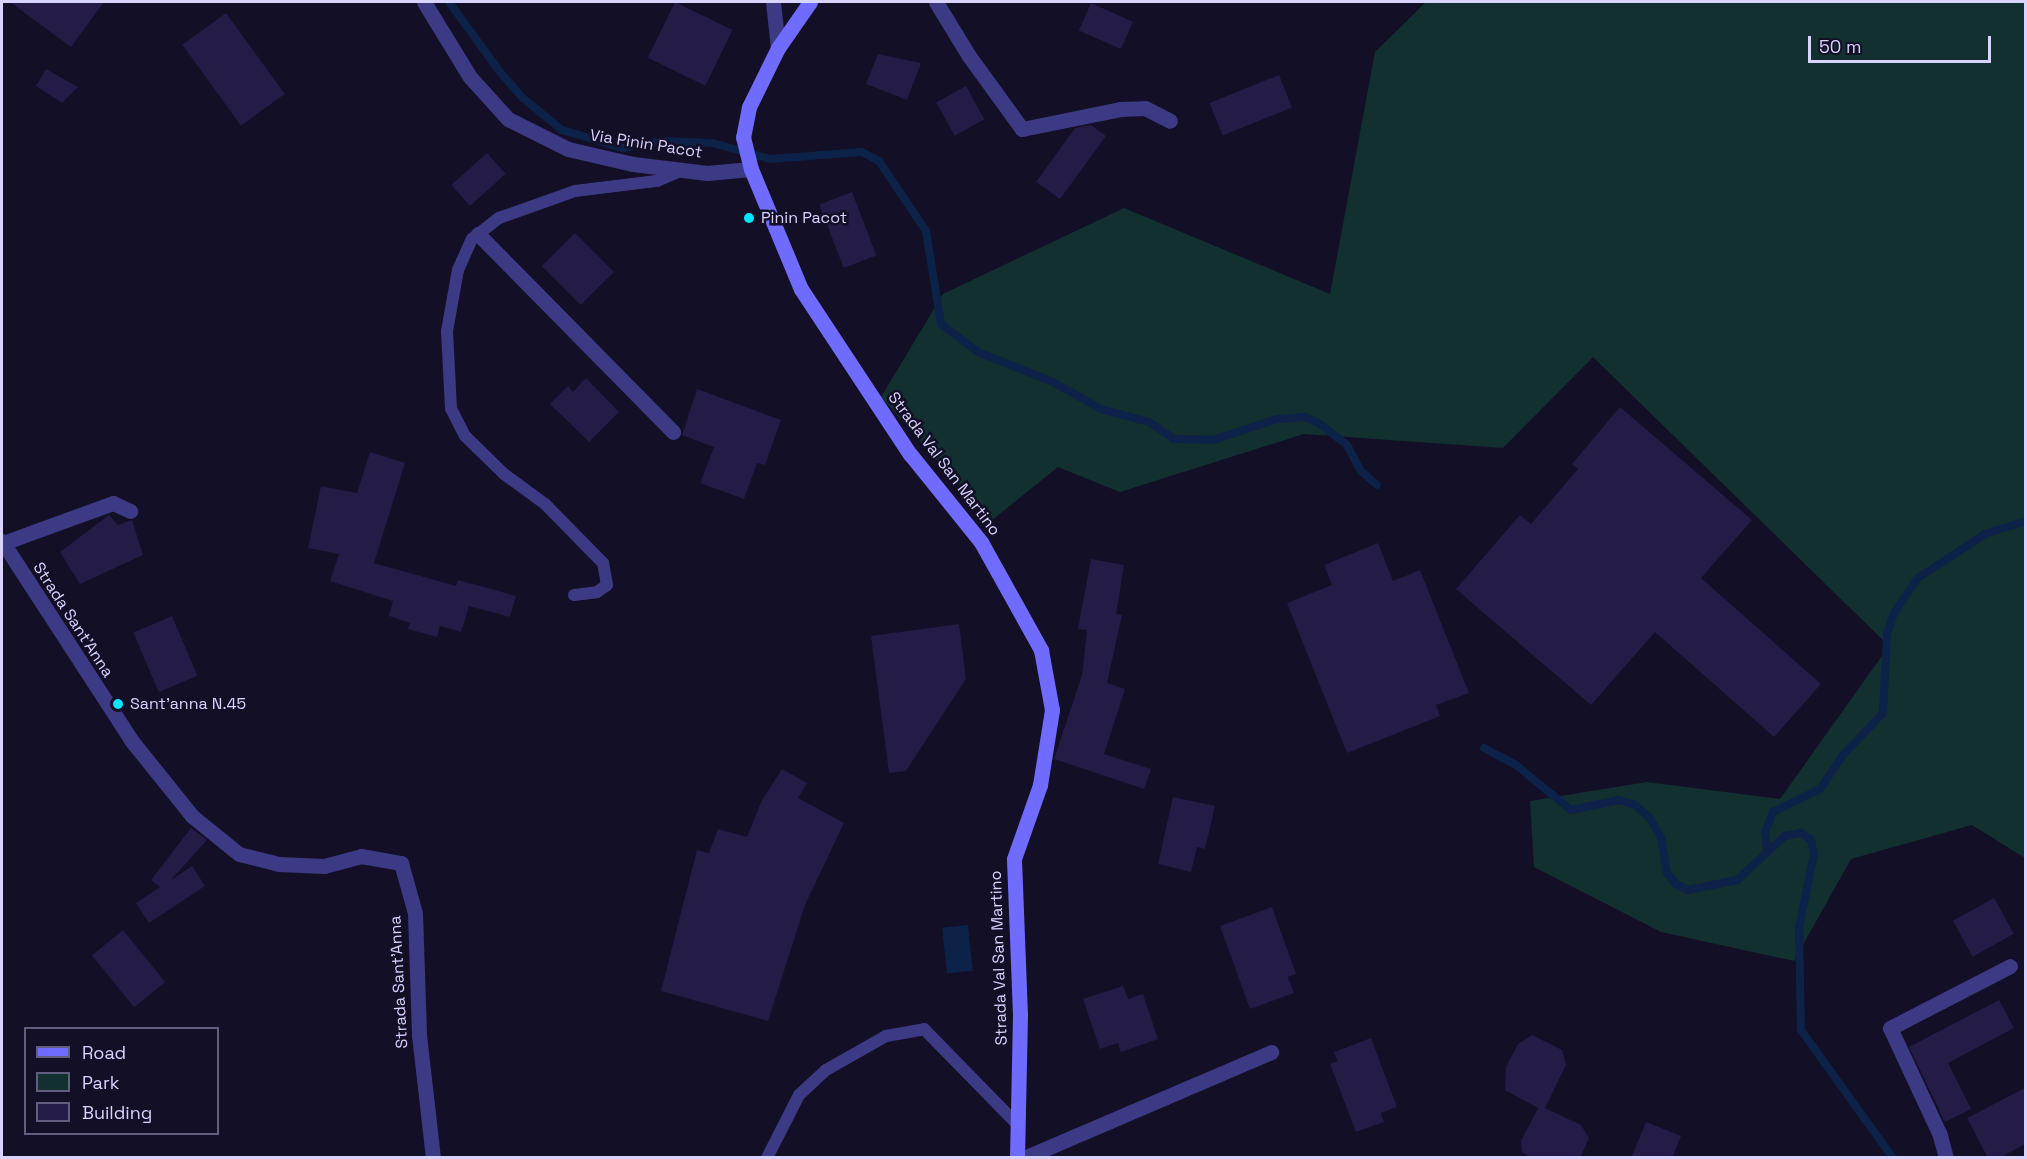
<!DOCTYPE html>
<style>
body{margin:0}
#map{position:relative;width:2027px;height:1159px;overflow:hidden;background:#130f26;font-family:"Space Grotesk",sans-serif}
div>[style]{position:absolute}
.green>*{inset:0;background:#12302f}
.water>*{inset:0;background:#0c2248;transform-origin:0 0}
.stream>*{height:8px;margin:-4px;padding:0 4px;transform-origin:4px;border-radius:4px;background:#0c2248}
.building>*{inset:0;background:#241b47;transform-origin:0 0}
.lane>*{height:12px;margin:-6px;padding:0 6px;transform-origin:6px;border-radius:6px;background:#3d3a85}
.street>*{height:15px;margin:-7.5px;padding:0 7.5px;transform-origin:7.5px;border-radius:7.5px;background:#3d3a85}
.secondary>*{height:15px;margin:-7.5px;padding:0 7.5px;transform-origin:7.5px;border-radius:7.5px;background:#6f6bff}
.dots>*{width:16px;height:16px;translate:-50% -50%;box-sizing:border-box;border:3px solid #130f26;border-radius:50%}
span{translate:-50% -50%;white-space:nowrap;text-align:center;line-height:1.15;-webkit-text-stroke:5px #130f26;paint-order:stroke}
.street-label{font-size:16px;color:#d9d4ff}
.poi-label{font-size:16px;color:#d9d4ff}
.left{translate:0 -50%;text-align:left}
.frame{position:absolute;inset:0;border:3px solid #d9d4ff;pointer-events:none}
.legend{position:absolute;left:24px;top:1027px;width:195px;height:108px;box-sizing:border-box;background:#130f26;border:2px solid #625e7d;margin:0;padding:8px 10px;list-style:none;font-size:18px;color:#d9d4ff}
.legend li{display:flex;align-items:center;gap:12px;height:30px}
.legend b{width:30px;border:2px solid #625e7d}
.scale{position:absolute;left:1808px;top:36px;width:183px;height:27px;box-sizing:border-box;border:3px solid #d9d4ff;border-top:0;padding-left:8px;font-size:18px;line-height:21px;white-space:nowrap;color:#d9d4ff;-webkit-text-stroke:4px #130f26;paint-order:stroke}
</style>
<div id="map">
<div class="green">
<i style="clip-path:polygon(1426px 2px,2025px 2px,2025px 858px,1972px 825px,1851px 859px,1794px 961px,1661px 932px,1534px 867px,1530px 801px,1647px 782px,1780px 799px,1889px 646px,1593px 357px,1503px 448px,1304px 434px,1120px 492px,1058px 467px,991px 521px,881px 397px,943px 294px,1124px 208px,1330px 294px,1375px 52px)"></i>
</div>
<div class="water">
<i style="left:968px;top:925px;width:46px;height:26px;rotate:84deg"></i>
</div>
<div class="stream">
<i style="left:449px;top:2px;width:87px;rotate:53.9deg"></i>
<i style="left:500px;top:72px;width:35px;rotate:49deg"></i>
<i style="left:523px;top:98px;width:50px;rotate:39.4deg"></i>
<i style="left:562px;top:130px;width:64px;rotate:16.4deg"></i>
<i style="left:623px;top:148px;width:39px;rotate:-10deg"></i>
<i style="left:661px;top:141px;width:52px;rotate:2.2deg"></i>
<i style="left:713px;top:143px;width:59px;rotate:15.7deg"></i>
<i style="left:770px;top:159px;width:92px;rotate:-4.4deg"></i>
<i style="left:862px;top:152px;width:19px;rotate:28deg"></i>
<i style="left:879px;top:161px;width:84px;rotate:56.1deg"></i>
<i style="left:926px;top:231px;width:94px;rotate:80.8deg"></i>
<i style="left:941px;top:324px;width:46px;rotate:37.1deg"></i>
<i style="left:978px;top:352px;width:81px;rotate:21.8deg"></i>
<i style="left:1053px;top:382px;width:55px;rotate:29.4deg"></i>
<i style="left:1101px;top:409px;width:50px;rotate:15.2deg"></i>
<i style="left:1149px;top:422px;width:30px;rotate:34deg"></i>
<i style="left:1174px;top:439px;width:39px;rotate:1deg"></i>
<i style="left:1213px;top:440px;width:67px;rotate:-18.2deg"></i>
<i style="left:1277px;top:419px;width:28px;rotate:-4deg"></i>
<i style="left:1305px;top:417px;width:17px;rotate:25deg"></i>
<i style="left:1320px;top:424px;width:34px;rotate:38deg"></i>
<i style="left:1347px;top:445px;width:30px;rotate:62deg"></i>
<i style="left:1361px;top:471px;width:21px;rotate:41deg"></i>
<i style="left:1484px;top:748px;width:36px;rotate:28deg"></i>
<i style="left:1516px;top:765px;width:71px;rotate:39.3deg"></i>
<i style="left:1571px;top:810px;width:49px;rotate:-11.8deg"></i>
<i style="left:1619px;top:800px;width:17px;rotate:17deg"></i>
<i style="left:1635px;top:805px;width:18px;rotate:41deg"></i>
<i style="left:1649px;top:817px;width:23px;rotate:59deg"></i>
<i style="left:1661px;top:837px;width:36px;rotate:81deg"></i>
<i style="left:1667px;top:873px;width:14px;rotate:51deg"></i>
<i style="left:1676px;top:884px;width:13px;rotate:27deg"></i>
<i style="left:1688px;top:890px;width:50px;rotate:-11.5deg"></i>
<i style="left:1737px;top:880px;width:65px;rotate:-42.5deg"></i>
<i style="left:1785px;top:836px;width:16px;rotate:-11deg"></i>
<i style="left:1801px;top:833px;width:12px;rotate:35deg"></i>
<i style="left:1811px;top:840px;width:14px;rotate:78deg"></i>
<i style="left:1814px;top:854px;width:76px;rotate:101.5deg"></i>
<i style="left:1799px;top:928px;width:102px;rotate:88.9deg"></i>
<i style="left:1801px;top:1030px;width:158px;rotate:54.3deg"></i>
<i style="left:1767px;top:849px;width:17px;rotate:-97deg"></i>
<i style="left:1765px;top:832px;width:22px;rotate:-68deg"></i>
<i style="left:1773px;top:812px;width:52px;rotate:-26.1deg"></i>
<i style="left:1820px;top:789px;width:41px;rotate:-55.9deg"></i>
<i style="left:1843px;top:755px;width:58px;rotate:-46.4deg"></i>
<i style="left:1883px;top:713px;width:79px;rotate:-87.1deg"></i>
<i style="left:1887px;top:634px;width:22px;rotate:-72deg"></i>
<i style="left:1894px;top:613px;width:42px;rotate:-55.6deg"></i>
<i style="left:1918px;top:578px;width:80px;rotate:-33.3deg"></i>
<i style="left:1985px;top:534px;width:43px;rotate:-17.6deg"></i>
</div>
<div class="building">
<i style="clip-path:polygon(10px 2px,104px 2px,71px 47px)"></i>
<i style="left:675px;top:2px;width:64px;height:62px;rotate:26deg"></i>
<i style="left:1091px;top:3px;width:46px;height:30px;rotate:24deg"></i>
<i style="left:226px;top:13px;width:100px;height:54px;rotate:54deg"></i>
<i style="clip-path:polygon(878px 54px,921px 63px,907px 100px,866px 84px)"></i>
<i style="clip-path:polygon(46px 69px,78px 87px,62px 103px,36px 86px)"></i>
<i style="left:1279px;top:75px;width:35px;height:75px;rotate:68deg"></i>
<i style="left:966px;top:86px;width:38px;height:34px;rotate:61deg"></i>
<i style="clip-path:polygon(1091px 125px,1106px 136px,1060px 199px,1036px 182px,1075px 128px)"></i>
<i style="left:487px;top:153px;width:28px;height:48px;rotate:48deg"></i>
<i style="left:852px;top:192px;width:68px;height:35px;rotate:69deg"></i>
<i style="left:575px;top:233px;width:55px;height:47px;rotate:45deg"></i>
<i style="clip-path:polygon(586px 378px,619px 412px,589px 442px,550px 404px,568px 386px,573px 392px)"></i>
<i style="clip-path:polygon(697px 389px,781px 420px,765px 465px,757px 463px,744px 499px,700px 483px,714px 447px,682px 435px)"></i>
<i style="clip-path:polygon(1620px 407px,1752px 520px,1701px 578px,1821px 684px,1774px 737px,1655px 632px,1591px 705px,1456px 589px,1520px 515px,1531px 524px,1578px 469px,1572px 464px)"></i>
<i style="clip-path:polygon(370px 452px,405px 463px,374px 563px,456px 586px,458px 580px,516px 596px,510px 617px,469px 606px,461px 632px,440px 626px,437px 637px,408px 629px,410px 623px,389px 616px,393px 601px,330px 581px,339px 554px,308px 548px,321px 486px,357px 493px)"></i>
<i style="clip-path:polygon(109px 515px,118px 525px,132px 520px,143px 555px,80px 584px,60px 552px)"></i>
<i style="clip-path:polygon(1378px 543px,1393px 581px,1420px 570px,1469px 693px,1436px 705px,1440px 716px,1347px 753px,1287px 603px,1332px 585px,1324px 565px)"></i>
<i style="clip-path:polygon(1091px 559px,1124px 565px,1116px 614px,1122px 615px,1107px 683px,1125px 689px,1104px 754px,1151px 769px,1144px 789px,1054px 759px,1082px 675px,1087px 630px,1078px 629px)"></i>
<i style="left:172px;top:616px;width:65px;height:42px;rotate:67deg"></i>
<i style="clip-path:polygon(959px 624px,966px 679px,906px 771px,889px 773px,871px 636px)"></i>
<i style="clip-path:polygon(782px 769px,807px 783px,798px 798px,844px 823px,805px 905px,768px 1021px,661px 991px,697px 850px,709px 853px,718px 829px,747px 837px,762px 800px)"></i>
<i style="clip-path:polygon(1173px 797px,1215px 806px,1205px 849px,1197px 847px,1191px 872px,1158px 864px)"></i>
<i style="clip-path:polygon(191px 828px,207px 840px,171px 880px,192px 866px,205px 886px,149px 923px,136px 903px,160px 887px,151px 880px)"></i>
<i style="left:1994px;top:898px;width:41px;height:47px;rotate:61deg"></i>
<i style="clip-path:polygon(1272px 907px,1296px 974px,1288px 977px,1294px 993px,1250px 1009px,1220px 926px)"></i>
<i style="left:123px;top:930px;width:67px;height:40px;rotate:51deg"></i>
<i style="clip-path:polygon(1123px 986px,1128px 999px,1143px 994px,1158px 1039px,1121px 1052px,1118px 1043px,1100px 1049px,1083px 999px)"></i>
<i style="clip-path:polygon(1999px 1000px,2014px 1028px,1948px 1063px,1971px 1109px,1945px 1122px,1909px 1047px)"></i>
<i style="clip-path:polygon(1532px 1035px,1562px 1050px,1566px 1065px,1545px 1108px,1581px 1125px,1589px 1138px,1580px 1158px,1531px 1158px,1522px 1152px,1521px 1141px,1538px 1108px,1505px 1090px,1506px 1067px,1518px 1044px)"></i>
<i style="clip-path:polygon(1371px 1038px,1397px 1107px,1381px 1113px,1384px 1122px,1356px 1132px,1330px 1064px,1338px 1061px,1334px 1052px)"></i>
<i style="clip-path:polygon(2025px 1088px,2025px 1144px,1999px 1158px,1988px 1158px,1967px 1118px)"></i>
<i style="clip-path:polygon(1646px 1122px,1681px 1136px,1672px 1158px,1631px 1158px)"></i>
</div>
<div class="lane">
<i style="left:574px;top:595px;width:23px;rotate:-7deg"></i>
<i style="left:597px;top:592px;width:12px;rotate:-35deg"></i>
<i style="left:607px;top:585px;width:22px;rotate:-100deg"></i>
<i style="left:603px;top:563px;width:83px;rotate:-134.5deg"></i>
<i style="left:545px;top:504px;width:51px;rotate:-143.8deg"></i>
<i style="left:504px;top:474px;width:54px;rotate:-135.7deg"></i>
<i style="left:465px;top:436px;width:31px;rotate:-117deg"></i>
<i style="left:451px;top:408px;width:77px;rotate:-93deg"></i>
<i style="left:447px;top:331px;width:62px;rotate:-79.8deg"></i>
<i style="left:458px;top:270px;width:34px;rotate:-66deg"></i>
<i style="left:472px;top:239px;width:34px;rotate:-38deg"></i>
<i style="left:499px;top:218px;width:81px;rotate:-19.6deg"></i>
<i style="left:575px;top:191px;width:83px;rotate:-7deg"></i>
<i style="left:657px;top:181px;width:28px;rotate:-23deg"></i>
<i style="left:767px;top:1158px;width:71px;rotate:-63.1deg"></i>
<i style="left:799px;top:1095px;width:37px;rotate:-43deg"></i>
<i style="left:826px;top:1070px;width:69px;rotate:-29.5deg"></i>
<i style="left:886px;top:1036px;width:39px;rotate:-10deg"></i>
<i style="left:924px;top:1029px;width:134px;rotate:45.6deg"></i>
</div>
<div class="street">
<i style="left:424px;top:2px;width:88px;rotate:58.5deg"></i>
<i style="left:470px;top:77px;width:57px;rotate:47.9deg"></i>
<i style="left:508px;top:119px;width:67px;rotate:26.6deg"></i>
<i style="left:568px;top:149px;width:67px;rotate:13deg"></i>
<i style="left:633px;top:164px;width:75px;rotate:6.9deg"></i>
<i style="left:707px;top:173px;width:44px;rotate:-5.2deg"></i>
<i style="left:773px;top:2px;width:46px;rotate:83.8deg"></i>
<i style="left:936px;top:2px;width:63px;rotate:58.6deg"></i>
<i style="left:969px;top:56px;width:90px;rotate:54deg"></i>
<i style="left:1022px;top:129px;width:100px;rotate:-11.5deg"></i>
<i style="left:1120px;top:109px;width:25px;rotate:-2deg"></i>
<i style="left:1145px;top:108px;width:28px;rotate:27deg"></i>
<i style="left:478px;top:234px;width:278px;rotate:45.4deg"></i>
<i style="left:2px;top:541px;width:237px;rotate:57deg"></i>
<i style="left:131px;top:740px;width:97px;rotate:51.2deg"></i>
<i style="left:192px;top:816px;width:60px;rotate:39deg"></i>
<i style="left:239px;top:854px;width:41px;rotate:14deg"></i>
<i style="left:279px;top:864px;width:45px;rotate:2.5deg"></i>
<i style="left:324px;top:866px;width:38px;rotate:-15deg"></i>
<i style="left:361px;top:856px;width:41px;rotate:9.9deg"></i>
<i style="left:401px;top:863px;width:52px;rotate:74.4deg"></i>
<i style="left:415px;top:913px;width:122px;rotate:88.1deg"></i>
<i style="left:419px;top:1035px;width:124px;rotate:83.5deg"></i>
<i style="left:3px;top:543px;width:117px;rotate:-20deg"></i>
<i style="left:113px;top:503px;width:19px;rotate:25deg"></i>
<i style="left:1024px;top:1158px;width:269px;rotate:-23.2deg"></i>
<i style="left:1946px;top:1158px;width:24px;rotate:-105deg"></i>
<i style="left:1940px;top:1135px;width:118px;rotate:-115deg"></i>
<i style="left:1890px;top:1028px;width:135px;rotate:-27.3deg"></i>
</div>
<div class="secondary">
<i style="left:810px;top:2px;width:56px;rotate:124.8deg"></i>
<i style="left:778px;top:48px;width:66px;rotate:116.2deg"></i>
<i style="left:749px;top:107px;width:31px;rotate:101deg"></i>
<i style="left:743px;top:137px;width:33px;rotate:76deg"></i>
<i style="left:751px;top:169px;width:130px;rotate:67.4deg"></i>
<i style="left:801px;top:289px;width:198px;rotate:56.6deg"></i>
<i style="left:910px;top:454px;width:113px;rotate:51.1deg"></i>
<i style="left:981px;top:542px;width:124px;rotate:60.9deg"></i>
<i style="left:1041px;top:650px;width:61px;rotate:79.6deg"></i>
<i style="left:1052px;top:710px;width:76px;rotate:99.1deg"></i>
<i style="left:1040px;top:785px;width:78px;rotate:109.4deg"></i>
<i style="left:1014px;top:859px;width:156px;rotate:87.8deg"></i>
<i style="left:1020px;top:1015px;width:143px;rotate:91.2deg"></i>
</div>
<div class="dots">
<i style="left:749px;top:218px;background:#00e5ff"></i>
<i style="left:118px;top:704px;background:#00e5ff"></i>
</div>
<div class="street-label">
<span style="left:646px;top:144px;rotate:9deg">Via Pinin Pacot</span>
<span style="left:944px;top:464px;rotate:53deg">Strada Val San Martino</span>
<span style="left:73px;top:620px;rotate:57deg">Strada Sant'Anna</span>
<span style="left:999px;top:958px;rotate:-92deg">Strada Val San Martino</span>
<span style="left:399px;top:982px;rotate:-93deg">Strada Sant'Anna</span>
</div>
<div class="poi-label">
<span class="left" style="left:761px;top:218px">Pinin Pacot</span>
<span class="left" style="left:130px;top:704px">Sant'anna N.45</span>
</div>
<div class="frame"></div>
<ul class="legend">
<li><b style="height:8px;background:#6f6bff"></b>Road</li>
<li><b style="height:16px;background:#12302f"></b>Park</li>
<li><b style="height:16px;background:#241b47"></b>Building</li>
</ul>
<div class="scale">50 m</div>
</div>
